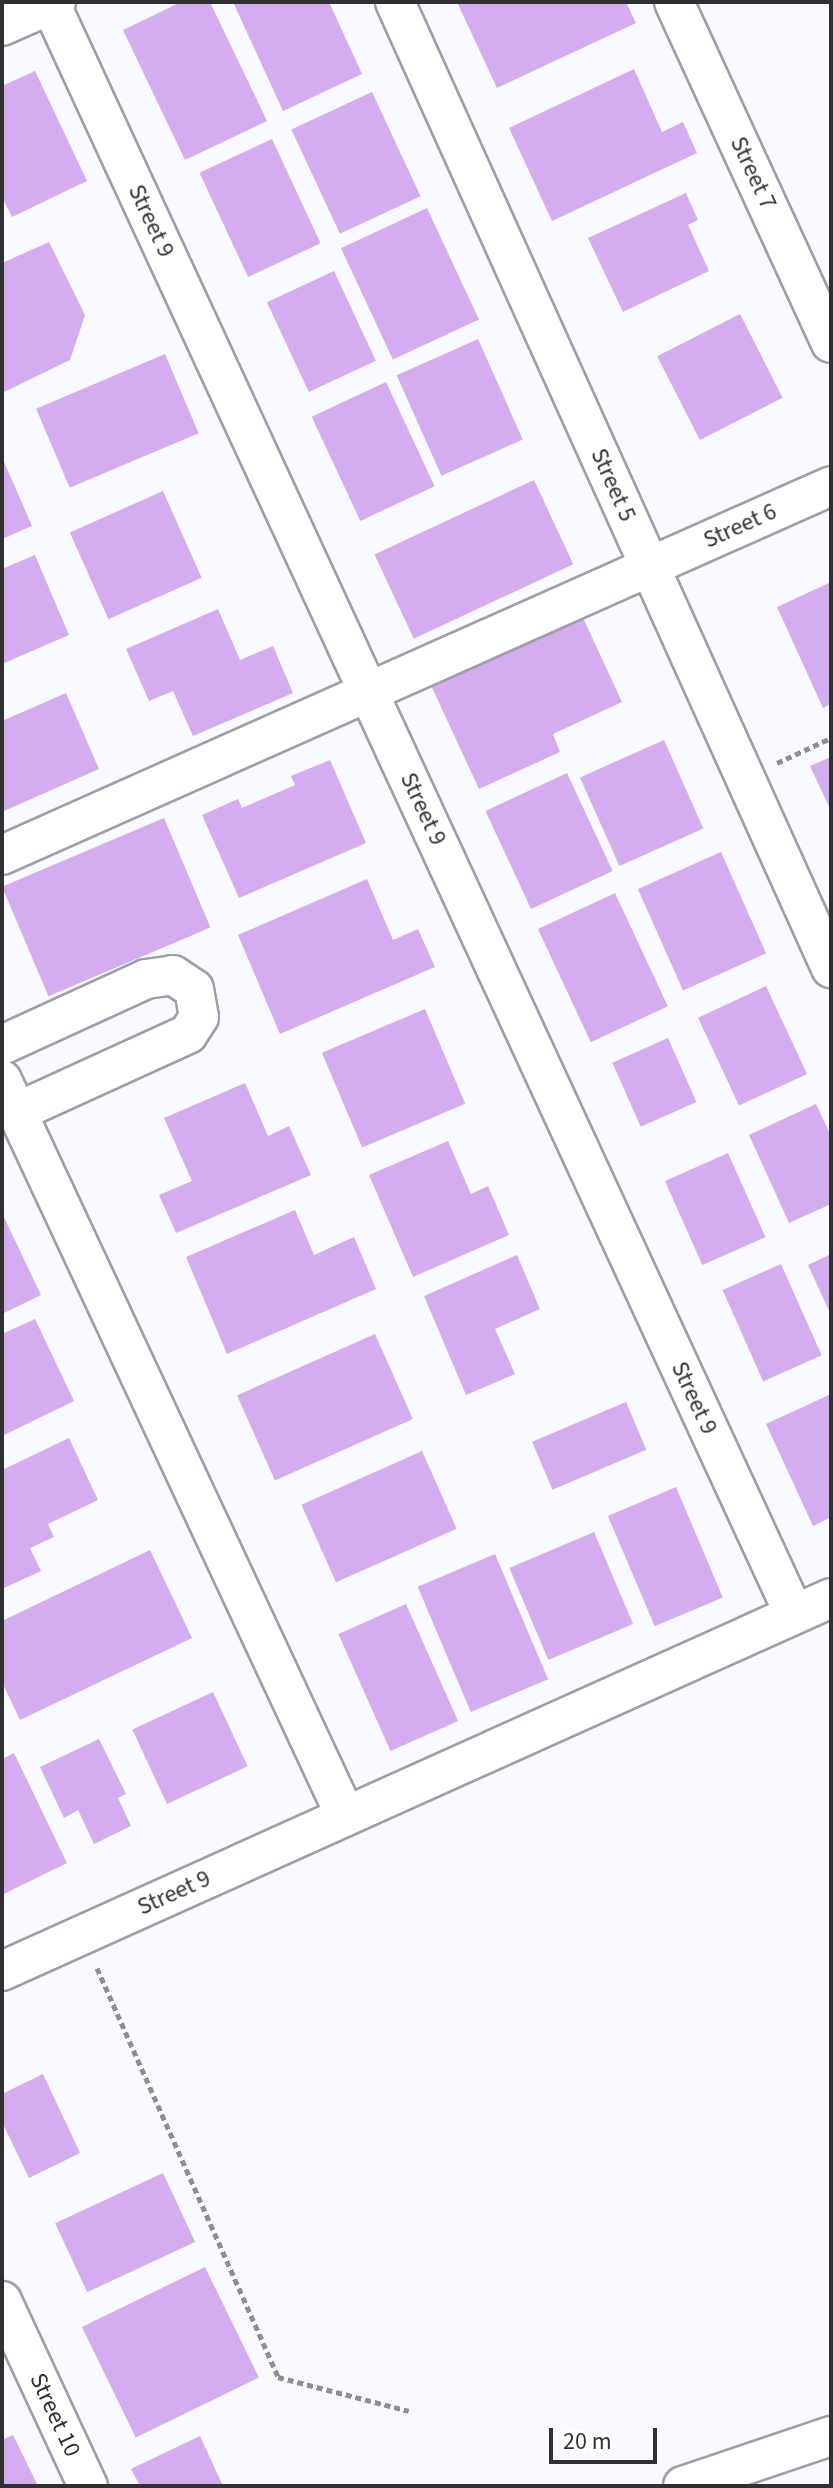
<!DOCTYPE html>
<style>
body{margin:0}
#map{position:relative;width:833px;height:2488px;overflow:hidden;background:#f9faff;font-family:"Source Sans 3",sans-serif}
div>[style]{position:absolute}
.building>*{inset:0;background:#d3adef;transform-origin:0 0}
.path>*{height:5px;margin-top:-2.5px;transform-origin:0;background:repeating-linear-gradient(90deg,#8d8e92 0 6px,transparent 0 10px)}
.roads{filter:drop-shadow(2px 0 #9d9ea6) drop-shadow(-2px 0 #9d9ea6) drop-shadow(0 2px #9d9ea6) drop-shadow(0 -2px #9d9ea6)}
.minor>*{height:38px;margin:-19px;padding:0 19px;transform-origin:19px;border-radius:19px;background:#fff}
span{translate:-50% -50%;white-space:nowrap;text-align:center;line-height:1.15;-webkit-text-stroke:6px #fff;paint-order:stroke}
.street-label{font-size:24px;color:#303033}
.frame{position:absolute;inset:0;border:4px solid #303033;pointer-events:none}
.scale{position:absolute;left:549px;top:2428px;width:108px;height:36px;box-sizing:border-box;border:4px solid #303033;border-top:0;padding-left:10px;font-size:24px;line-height:28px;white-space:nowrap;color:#303033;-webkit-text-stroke:6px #fff;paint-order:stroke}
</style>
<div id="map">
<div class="building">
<i style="clip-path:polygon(181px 2px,210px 2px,267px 121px,185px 160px,123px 30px)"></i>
<i style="clip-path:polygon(233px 2px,329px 2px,362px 74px,283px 111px)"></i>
<i style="clip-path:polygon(457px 2px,626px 2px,636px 23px,497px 88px)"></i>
<i style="clip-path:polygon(634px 69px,662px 132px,683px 122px,697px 153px,552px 221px,509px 128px)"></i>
<i style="clip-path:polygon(35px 71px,87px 181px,12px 217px,2px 197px,2px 86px)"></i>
<i style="left:372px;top:92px;width:115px;height:89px;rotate:65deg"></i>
<i style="left:272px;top:139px;width:115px;height:80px;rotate:65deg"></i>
<i style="clip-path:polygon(686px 193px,698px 220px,688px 225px,709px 271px,623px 312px,588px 238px)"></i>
<i style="left:427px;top:208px;width:123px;height:95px;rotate:65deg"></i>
<i style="clip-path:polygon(49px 242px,85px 315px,70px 360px,2px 393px,2px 263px)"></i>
<i style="left:334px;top:271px;width:99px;height:74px;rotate:65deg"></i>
<i style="left:740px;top:314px;width:94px;height:93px;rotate:63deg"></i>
<i style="left:478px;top:339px;width:110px;height:89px;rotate:66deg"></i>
<i style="left:165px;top:354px;width:86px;height:140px;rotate:67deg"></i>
<i style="left:386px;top:382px;width:115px;height:82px;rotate:65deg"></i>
<i style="clip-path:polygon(2px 457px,32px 526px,2px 539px)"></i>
<i style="left:534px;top:480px;width:93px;height:176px;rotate:65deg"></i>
<i style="left:163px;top:491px;width:95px;height:102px;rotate:66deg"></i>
<i style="clip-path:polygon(35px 555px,69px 635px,2px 664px,2px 569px)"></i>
<i style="clip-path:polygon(831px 582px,831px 704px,823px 708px,777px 607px)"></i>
<i style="clip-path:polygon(218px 609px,240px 660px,273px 646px,293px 693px,193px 736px,173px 691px,149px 701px,126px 649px)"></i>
<i style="clip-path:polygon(579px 609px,622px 702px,553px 734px,560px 752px,479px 789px,428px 679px)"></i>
<i style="clip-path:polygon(66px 693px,99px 769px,2px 812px,2px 721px)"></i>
<i style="left:664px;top:740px;width:97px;height:92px;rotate:66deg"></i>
<i style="clip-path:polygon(831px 757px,831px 811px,810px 766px)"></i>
<i style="clip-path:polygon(330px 760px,366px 843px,239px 898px,202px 815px,238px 799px,242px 808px,295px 785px,291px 776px)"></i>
<i style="left:567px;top:773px;width:108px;height:90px;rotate:65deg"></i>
<i style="left:164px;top:818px;width:119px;height:176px;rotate:67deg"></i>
<i style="left:721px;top:852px;width:111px;height:91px;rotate:66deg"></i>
<i style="clip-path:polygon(367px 879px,393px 940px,418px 929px,435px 967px,280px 1034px,238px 935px)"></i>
<i style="left:615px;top:893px;width:125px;height:85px;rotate:65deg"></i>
<i style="left:766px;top:986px;width:97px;height:75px;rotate:65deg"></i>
<i style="left:425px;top:1009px;width:103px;height:112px;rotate:67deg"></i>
<i style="left:668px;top:1038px;width:70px;height:61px;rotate:66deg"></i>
<i style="clip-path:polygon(245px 1083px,268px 1136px,289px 1126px,311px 1175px,176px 1233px,159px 1195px,192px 1181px,164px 1118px)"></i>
<i style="clip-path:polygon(816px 1104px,831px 1136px,831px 1204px,789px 1223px,749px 1135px)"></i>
<i style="clip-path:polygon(448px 1141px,471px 1194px,488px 1186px,509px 1235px,413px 1277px,369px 1175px)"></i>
<i style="left:728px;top:1153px;width:92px;height:69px;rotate:66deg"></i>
<i style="clip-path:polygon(295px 1210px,314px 1255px,354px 1237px,376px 1289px,227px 1354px,186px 1257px)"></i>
<i style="clip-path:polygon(2px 1213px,41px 1295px,2px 1314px)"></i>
<i style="clip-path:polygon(831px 1254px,831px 1315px,808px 1265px)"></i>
<i style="clip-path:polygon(517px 1255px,540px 1309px,495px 1329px,515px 1374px,466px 1395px,424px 1296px)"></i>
<i style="left:781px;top:1264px;width:100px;height:64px;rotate:66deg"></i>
<i style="clip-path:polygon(35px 1319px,74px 1401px,2px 1436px,2px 1334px)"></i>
<i style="left:375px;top:1334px;width:93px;height:151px;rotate:66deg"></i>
<i style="clip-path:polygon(831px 1394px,831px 1517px,813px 1526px,766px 1424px)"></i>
<i style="left:626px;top:1402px;width:52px;height:102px;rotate:67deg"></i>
<i style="clip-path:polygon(69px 1438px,98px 1500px,48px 1524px,54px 1537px,30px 1548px,41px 1571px,2px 1589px,2px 1470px)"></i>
<i style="left:422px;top:1451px;width:85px;height:132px;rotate:66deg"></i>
<i style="left:676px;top:1487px;width:120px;height:74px;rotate:67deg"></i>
<i style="left:594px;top:1532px;width:100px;height:92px;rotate:67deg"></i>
<i style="clip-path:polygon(150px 1550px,192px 1638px,20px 1720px,2px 1682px,2px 1621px)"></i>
<i style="left:495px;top:1554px;width:136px;height:84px;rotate:67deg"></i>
<i style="left:406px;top:1604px;width:128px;height:74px;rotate:66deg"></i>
<i style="left:213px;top:1692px;width:82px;height:89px;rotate:65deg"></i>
<i style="clip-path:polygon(99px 1739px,126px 1794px,118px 1798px,131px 1826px,94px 1844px,78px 1810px,64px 1818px,40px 1767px)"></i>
<i style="clip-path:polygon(14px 1753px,67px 1863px,4px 1894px,2px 1759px)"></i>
<i style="clip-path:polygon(43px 2074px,80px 2153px,29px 2178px,2px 2122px,2px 2094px)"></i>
<i style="left:163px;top:2173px;width:76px;height:119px;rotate:65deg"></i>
<i style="left:205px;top:2267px;width:123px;height:137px;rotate:64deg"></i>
<i style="clip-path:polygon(13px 2435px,38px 2486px,2px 2486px,2px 2440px)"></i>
<i style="clip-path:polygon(200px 2436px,223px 2486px,140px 2486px,131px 2469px)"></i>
</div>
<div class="path">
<i style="left:777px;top:763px;width:60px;rotate:-24.8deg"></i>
<i style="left:97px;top:1968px;width:447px;rotate:66.1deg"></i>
<i style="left:278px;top:2377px;width:135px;rotate:14.5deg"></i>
</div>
<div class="roads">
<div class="minor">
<i style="left:395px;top:2px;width:1060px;rotate:65.71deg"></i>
<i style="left:674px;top:2px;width:375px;rotate:65.3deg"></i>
<i style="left:51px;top:5px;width:1772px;rotate:65.21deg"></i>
<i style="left:2px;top:26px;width:59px;rotate:-24deg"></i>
<i style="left:2px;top:855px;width:907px;rotate:-23.99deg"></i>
<i style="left:2px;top:1045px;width:158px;rotate:-24.6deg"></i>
<i style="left:146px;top:979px;width:27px;rotate:-8deg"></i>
<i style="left:173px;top:975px;width:25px;rotate:34deg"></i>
<i style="left:194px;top:989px;width:28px;rotate:80deg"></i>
<i style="left:199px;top:1017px;width:20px;rotate:123deg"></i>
<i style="left:188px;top:1034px;width:188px;rotate:155.5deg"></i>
<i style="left:2px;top:1080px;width:811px;rotate:64.98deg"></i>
<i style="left:2px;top:1971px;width:909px;rotate:-24.22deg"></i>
<i style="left:2px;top:2301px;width:204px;rotate:65.1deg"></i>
<i style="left:683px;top:2486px;width:156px;rotate:-18.7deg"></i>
</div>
</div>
<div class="street-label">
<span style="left:753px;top:173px;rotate:65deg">Street 7</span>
<span style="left:151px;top:221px;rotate:65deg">Street 9</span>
<span style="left:613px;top:485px;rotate:66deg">Street 5</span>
<span style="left:740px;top:526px;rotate:-24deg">Street 6</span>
<span style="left:423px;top:809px;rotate:65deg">Street 9</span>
<span style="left:694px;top:1398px;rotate:65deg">Street 9</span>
<span style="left:174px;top:1893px;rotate:-24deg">Street 9</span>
<span style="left:55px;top:2415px;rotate:65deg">Street 10</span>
</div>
<div class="frame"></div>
<div class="scale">20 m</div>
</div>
